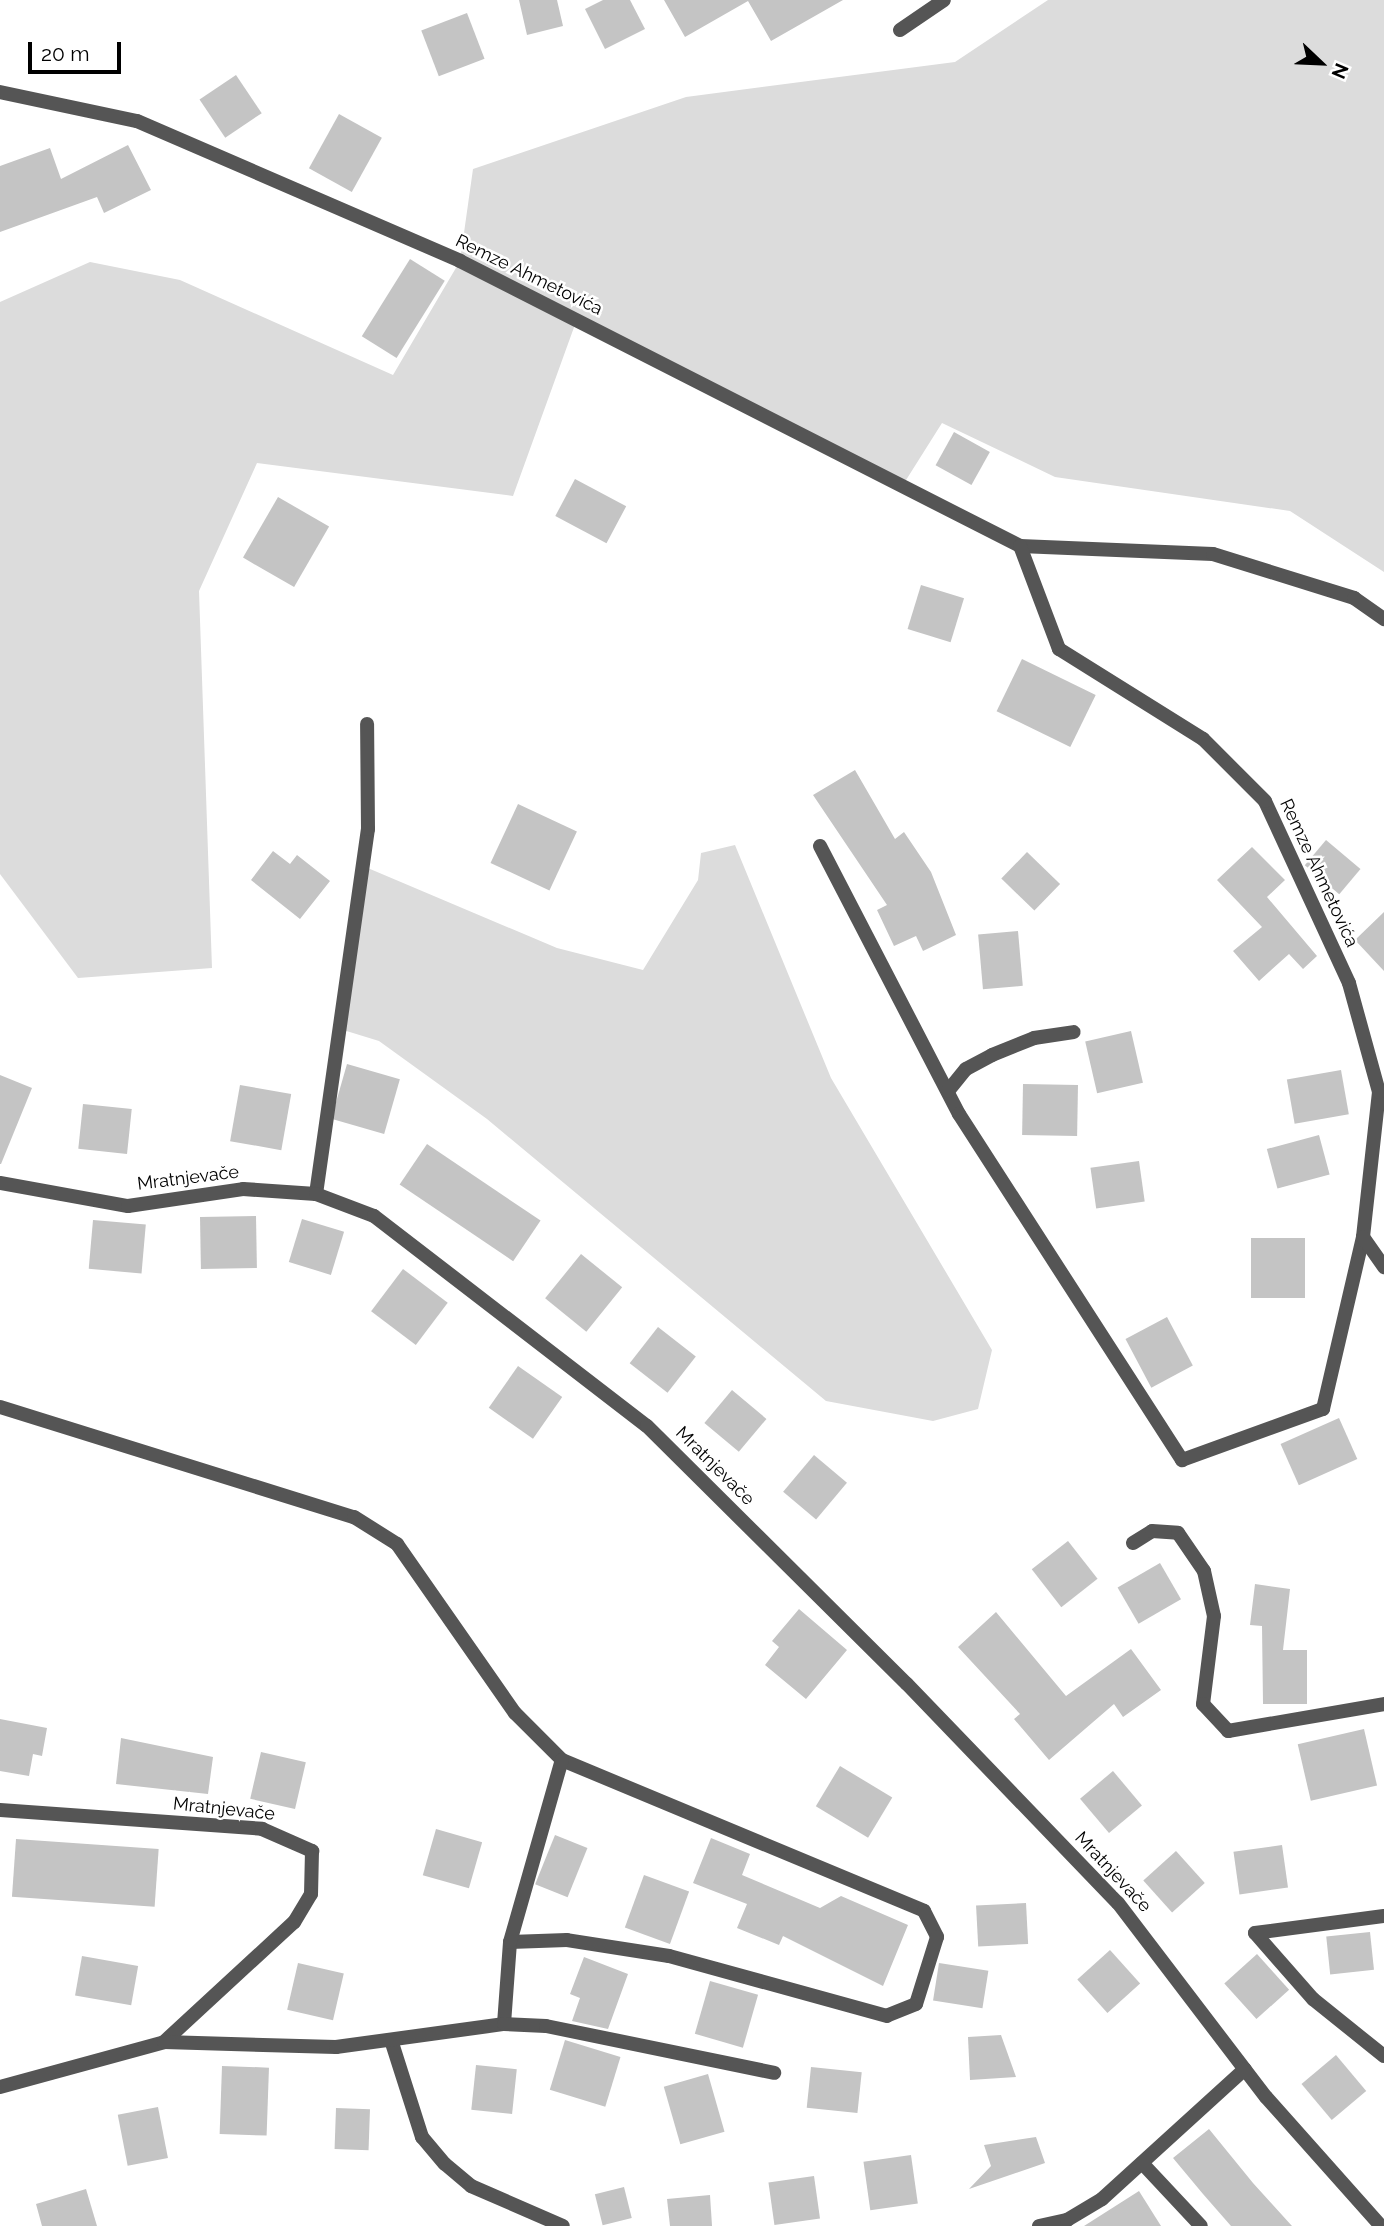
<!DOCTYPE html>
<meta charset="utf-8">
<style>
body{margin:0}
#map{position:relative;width:1384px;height:2226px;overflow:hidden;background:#fff;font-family:Raleway,sans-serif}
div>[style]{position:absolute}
.green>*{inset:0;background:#dcdcdc}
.building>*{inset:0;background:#c4c4c4;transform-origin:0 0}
.lane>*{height:14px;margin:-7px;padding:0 7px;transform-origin:7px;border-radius:7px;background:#555}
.street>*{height:14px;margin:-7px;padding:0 7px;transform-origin:7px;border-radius:7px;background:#555}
span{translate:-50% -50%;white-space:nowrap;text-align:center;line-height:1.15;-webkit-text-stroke:5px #fff;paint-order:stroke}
.street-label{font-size:18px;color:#000}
.north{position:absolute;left:1286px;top:28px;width:70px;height:70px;-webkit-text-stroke:5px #fff;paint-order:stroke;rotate:113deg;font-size:19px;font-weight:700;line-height:28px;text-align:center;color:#000}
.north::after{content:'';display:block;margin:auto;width:24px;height:32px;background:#000;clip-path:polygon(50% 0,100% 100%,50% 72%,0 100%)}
.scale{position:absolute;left:28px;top:42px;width:93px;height:32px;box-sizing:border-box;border:4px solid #000;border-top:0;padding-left:9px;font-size:21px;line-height:24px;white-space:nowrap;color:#000;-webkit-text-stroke:5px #fff;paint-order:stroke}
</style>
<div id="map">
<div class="green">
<i style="clip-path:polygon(1048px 0,1384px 0,1384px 572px,1290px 511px,1055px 477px,942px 423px,901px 488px,577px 319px,513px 496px,257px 463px,199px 591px,212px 968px,78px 978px,0 874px,0 302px,90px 262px,180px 280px,393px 375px,460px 261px,473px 169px,686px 97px,955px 62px)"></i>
<i style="clip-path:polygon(735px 845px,831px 1078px,992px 1350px,978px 1409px,933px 1421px,826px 1401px,487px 1119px,379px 1041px,340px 1029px,363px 866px,557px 948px,643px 970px,698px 880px,701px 853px)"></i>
</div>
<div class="building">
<i style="clip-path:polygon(519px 0,557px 0,563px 26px,527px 35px)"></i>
<i style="clip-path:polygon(603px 0,630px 0,645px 29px,605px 49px,585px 9px)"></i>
<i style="clip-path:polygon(664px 0,843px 0,771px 41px,748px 1px,685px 37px)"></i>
<i style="left:467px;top:13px;width:49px;height:49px;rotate:69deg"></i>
<i style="left:236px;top:75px;width:46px;height:44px;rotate:56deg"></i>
<i style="left:339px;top:114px;width:49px;height:62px;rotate:29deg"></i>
<i style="clip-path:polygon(128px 145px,151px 190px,104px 213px,97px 197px,0 232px,0 166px,50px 148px,61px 179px)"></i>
<i style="left:410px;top:259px;width:41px;height:91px;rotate:32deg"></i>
<i style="left:954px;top:432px;width:41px;height:38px;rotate:29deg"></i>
<i style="left:575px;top:479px;width:58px;height:42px;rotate:28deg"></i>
<i style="left:278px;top:497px;width:59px;height:70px;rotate:30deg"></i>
<i style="left:921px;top:585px;width:45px;height:46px;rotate:17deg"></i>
<i style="left:1022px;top:659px;width:82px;height:58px;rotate:26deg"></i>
<i style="clip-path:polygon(855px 770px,895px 839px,904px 832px,931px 872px,956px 935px,923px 951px,916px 936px,894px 946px,877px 910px,887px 905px,813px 795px)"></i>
<i style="left:518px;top:804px;width:65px;height:65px;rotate:25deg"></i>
<i style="left:1326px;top:840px;width:45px;height:33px;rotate:40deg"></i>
<i style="clip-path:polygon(1252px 847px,1285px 880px,1267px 897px,1317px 956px,1303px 969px,1289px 954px,1259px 981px,1233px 951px,1262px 927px,1217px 880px)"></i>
<i style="clip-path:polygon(273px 851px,290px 864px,297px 855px,330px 881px,300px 919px,251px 880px)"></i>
<i style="left:1027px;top:852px;width:46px;height:37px;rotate:44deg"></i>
<i style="clip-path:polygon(1384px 912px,1384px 971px,1355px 940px)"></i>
<i style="left:1018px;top:931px;width:55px;height:40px;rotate:85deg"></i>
<i style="left:1131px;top:1031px;width:53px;height:47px;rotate:77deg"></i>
<i style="left:347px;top:1064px;width:55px;height:57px;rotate:16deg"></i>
<i style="left:1341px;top:1070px;width:45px;height:55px;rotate:80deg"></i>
<i style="clip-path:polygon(0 1075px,32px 1088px,1px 1164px,0 1164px)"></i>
<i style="left:1023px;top:1084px;width:55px;height:51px;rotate:1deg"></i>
<i style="left:240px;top:1085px;width:52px;height:57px;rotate:10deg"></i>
<i style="left:83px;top:1104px;width:49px;height:45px;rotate:6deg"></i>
<i style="left:1319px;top:1135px;width:41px;height:54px;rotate:75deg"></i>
<i style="left:427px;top:1144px;width:137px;height:49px;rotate:34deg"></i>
<i style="left:1139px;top:1161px;width:41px;height:49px;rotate:82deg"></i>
<i style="left:256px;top:1216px;width:52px;height:56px;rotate:89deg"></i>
<i style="left:302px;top:1219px;width:44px;height:45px;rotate:17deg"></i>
<i style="left:93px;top:1220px;width:53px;height:49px;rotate:5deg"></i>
<i style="left:1251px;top:1238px;width:54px;height:60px"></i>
<i style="left:581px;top:1254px;width:53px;height:57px;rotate:39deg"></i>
<i style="left:403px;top:1269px;width:56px;height:53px;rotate:37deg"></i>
<i style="left:1167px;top:1317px;width:55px;height:47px;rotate:62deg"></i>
<i style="left:658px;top:1327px;width:48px;height:46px;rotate:38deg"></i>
<i style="left:518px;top:1366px;width:54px;height:51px;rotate:35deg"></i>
<i style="left:732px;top:1390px;width:45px;height:43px;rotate:40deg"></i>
<i style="left:1339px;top:1418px;width:45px;height:64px;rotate:66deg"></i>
<i style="left:814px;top:1455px;width:43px;height:48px;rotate:40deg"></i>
<i style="left:1068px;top:1541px;width:48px;height:46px;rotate:52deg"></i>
<i style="left:1160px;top:1563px;width:42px;height:49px;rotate:60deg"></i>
<i style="clip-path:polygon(1255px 1584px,1290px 1589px,1283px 1650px,1307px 1650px,1307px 1704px,1263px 1704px,1262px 1626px,1250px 1625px)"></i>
<i style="clip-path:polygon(799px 1609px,847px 1650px,806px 1699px,765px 1665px,779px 1647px,772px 1641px)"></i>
<i style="clip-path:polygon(996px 1612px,1066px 1696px,1131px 1649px,1161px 1690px,1123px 1717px,1114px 1704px,1049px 1760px,1014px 1719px,1020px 1714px,958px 1647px)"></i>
<i style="clip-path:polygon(0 1719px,47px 1728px,42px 1756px,33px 1754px,29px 1776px,0 1771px)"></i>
<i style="left:1364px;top:1729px;width:58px;height:68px;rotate:77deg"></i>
<i style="clip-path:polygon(121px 1738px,213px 1757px,208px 1794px,116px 1784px)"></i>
<i style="left:261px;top:1752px;width:46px;height:48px;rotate:13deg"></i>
<i style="left:840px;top:1766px;width:61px;height:47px;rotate:31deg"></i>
<i style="left:1113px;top:1771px;width:45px;height:43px;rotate:50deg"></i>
<i style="left:436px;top:1829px;width:48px;height:48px;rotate:16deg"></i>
<i style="left:555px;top:1835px;width:35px;height:53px;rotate:22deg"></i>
<i style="clip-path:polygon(711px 1838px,750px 1854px,742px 1875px,820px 1908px,841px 1896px,908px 1925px,883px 1986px,783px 1936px,779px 1945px,737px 1928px,747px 1904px,693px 1883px)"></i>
<i style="left:16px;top:1839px;width:143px;height:58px;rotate:4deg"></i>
<i style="left:1282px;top:1845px;width:43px;height:49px;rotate:82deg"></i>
<i style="left:1176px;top:1851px;width:43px;height:44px;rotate:48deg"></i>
<i style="left:644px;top:1875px;width:48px;height:56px;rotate:20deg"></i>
<i style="left:1026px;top:1903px;width:41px;height:50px;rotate:87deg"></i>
<i style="left:1370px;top:1932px;width:38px;height:44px;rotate:84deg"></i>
<i style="left:1110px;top:1950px;width:45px;height:44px;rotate:48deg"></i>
<i style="left:1257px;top:1954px;width:48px;height:44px;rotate:48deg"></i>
<i style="left:82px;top:1956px;width:57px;height:40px;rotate:10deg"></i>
<i style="clip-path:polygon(584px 1957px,628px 1974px,608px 2029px,572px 2021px,580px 1998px,570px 1994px)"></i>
<i style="left:298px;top:1963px;width:47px;height:48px;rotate:13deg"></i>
<i style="left:939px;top:1963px;width:50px;height:38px;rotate:9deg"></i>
<i style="left:710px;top:1981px;width:50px;height:55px;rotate:16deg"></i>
<i style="clip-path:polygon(1001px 2035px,1016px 2077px,970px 2080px,968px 2037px)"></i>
<i style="left:565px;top:2040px;width:58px;height:52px;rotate:17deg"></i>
<i style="left:1336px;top:2055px;width:47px;height:45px;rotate:50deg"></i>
<i style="left:476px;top:2065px;width:41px;height:45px;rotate:6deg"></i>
<i style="left:222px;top:2066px;width:47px;height:68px;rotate:2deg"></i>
<i style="left:811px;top:2067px;width:51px;height:41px;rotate:6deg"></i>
<i style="left:708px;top:2074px;width:60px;height:46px;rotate:74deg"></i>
<i style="left:158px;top:2107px;width:52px;height:41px;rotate:79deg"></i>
<i style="left:336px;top:2108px;width:34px;height:41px;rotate:2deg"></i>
<i style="clip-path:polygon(1209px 2129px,1253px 2183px,1292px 2226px,1231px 2226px,1203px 2194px,1173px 2158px)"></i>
<i style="clip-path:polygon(1036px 2137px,1045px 2163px,969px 2189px,991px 2166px,984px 2145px)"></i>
<i style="left:911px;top:2155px;width:49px;height:48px;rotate:82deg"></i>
<i style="left:814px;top:2176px;width:43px;height:46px;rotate:82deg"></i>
<i style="left:624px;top:2187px;width:32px;height:30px;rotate:76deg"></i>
<i style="clip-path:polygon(86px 2189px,97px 2226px,42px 2226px,36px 2204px)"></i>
<i style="clip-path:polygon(1139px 2191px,1161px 2226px,1084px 2226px)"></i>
<i style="clip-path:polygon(710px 2195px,712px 2226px,670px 2226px,667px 2199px)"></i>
</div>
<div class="lane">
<i style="left:316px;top:1194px;width:369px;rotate:-81.9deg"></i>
<i style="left:368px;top:829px;width:105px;rotate:-90.5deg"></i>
</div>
<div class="street">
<i style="left:900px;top:30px;width:53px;rotate:-34.3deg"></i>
<i style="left:0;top:92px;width:140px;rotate:12deg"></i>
<i style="left:137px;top:121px;width:352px;rotate:23.4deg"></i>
<i style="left:460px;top:261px;width:628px;rotate:26.97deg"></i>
<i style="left:1020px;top:546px;width:193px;rotate:2.4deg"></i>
<i style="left:1213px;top:554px;width:148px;rotate:17.3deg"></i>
<i style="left:1354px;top:598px;width:37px;rotate:35deg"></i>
<i style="left:820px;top:846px;width:302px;rotate:62.6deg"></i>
<i style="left:959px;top:1114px;width:412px;rotate:57.2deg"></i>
<i style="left:1182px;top:1460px;width:150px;rotate:-19.9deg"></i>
<i style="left:1323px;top:1409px;width:177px;rotate:-76.9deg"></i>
<i style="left:1363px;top:1237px;width:146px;rotate:-83.7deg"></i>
<i style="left:1379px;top:1092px;width:113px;rotate:-105.4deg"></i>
<i style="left:1349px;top:983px;width:200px;rotate:-114.8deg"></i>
<i style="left:1265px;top:801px;width:88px;rotate:-135deg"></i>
<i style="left:1203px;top:739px;width:170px;rotate:-148deg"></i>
<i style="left:1059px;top:649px;width:110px;rotate:-110.7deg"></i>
<i style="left:948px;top:1091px;width:28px;rotate:-51deg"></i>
<i style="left:966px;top:1069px;width:30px;rotate:-28deg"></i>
<i style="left:992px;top:1055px;width:45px;rotate:-22deg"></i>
<i style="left:1034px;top:1038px;width:40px;rotate:-8.5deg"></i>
<i style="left:0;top:1183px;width:130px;rotate:10.2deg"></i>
<i style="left:128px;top:1206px;width:116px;rotate:-8.4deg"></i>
<i style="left:243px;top:1189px;width:73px;rotate:3.9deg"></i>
<i style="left:316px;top:1194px;width:62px;rotate:20.8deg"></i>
<i style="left:374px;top:1216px;width:344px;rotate:37.6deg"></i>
<i style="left:647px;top:1426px;width:366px;rotate:44.8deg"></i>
<i style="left:907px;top:1684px;width:304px;rotate:46.1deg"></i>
<i style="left:1118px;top:1903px;width:244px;rotate:52.7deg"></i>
<i style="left:1266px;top:2097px;width:173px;rotate:48.3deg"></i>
<i style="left:1363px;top:1237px;width:37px;rotate:55deg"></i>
<i style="left:0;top:1407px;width:371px;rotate:17.3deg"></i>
<i style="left:354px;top:1517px;width:51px;rotate:32.1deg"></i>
<i style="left:397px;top:1544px;width:206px;rotate:55.1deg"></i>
<i style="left:515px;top:1713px;width:66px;rotate:45deg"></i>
<i style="left:562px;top:1760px;width:392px;rotate:22.6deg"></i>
<i style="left:924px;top:1911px;width:29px;rotate:63deg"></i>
<i style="left:937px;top:1937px;width:70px;rotate:107.4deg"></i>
<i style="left:916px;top:2004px;width:31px;rotate:158deg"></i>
<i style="left:887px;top:2016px;width:226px;rotate:-164.6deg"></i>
<i style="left:669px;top:1956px;width:103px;rotate:-171.1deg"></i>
<i style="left:567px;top:1940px;width:57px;rotate:178deg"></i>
<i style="left:1133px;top:1543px;width:22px;rotate:-32deg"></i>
<i style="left:1152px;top:1531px;width:26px;rotate:4deg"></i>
<i style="left:1178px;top:1533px;width:46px;rotate:55.6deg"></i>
<i style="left:1204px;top:1571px;width:46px;rotate:77.5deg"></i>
<i style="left:1214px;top:1616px;width:89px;rotate:97.1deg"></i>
<i style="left:1203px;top:1704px;width:37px;rotate:47deg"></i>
<i style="left:1228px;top:1731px;width:158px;rotate:-9.8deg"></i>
<i style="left:0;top:1810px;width:263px;rotate:4.1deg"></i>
<i style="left:262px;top:1829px;width:55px;rotate:23.7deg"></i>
<i style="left:312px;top:1851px;width:43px;rotate:91.3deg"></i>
<i style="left:311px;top:1894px;width:33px;rotate:121deg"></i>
<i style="left:294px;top:1922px;width:177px;rotate:137.3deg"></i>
<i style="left:1255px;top:1933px;width:88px;rotate:48.7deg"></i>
<i style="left:1313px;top:1999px;width:91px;rotate:38.8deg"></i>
<i style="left:1255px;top:1933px;width:130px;rotate:-7.5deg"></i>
<i style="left:504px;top:2024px;width:82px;rotate:-85.8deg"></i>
<i style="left:510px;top:1942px;width:189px;rotate:-74.1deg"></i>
<i style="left:392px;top:2043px;width:99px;rotate:72.3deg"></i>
<i style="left:422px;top:2137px;width:35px;rotate:50deg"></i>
<i style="left:445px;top:2164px;width:34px;rotate:40deg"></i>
<i style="left:471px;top:2186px;width:100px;rotate:23.5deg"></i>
<i style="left:0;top:2087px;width:170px;rotate:-15.3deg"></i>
<i style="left:164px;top:2042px;width:172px;rotate:1.7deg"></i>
<i style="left:336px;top:2047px;width:170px;rotate:-7.8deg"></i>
<i style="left:504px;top:2024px;width:42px;rotate:2.7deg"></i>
<i style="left:546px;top:2026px;width:233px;rotate:11.6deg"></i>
<i style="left:1142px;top:2163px;width:86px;rotate:46.9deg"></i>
<i style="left:1039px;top:2226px;width:29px;rotate:-12deg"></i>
<i style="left:1067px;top:2220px;width:41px;rotate:-31deg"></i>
<i style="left:1102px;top:2199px;width:193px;rotate:-42.3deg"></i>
</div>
<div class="street-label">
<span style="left:529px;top:275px;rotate:26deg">Remze Ahmetovića</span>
<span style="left:1319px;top:873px;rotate:65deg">Remze Ahmetovića</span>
<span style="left:188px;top:1178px;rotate:-7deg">Mratnjevače</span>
<span style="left:715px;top:1466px;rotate:45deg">Mratnjevače</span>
<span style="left:224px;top:1809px;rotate:6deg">Mratnjevače</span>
<span style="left:1113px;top:1872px;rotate:47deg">Mratnjevače</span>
</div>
<div class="north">N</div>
<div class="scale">20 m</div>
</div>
